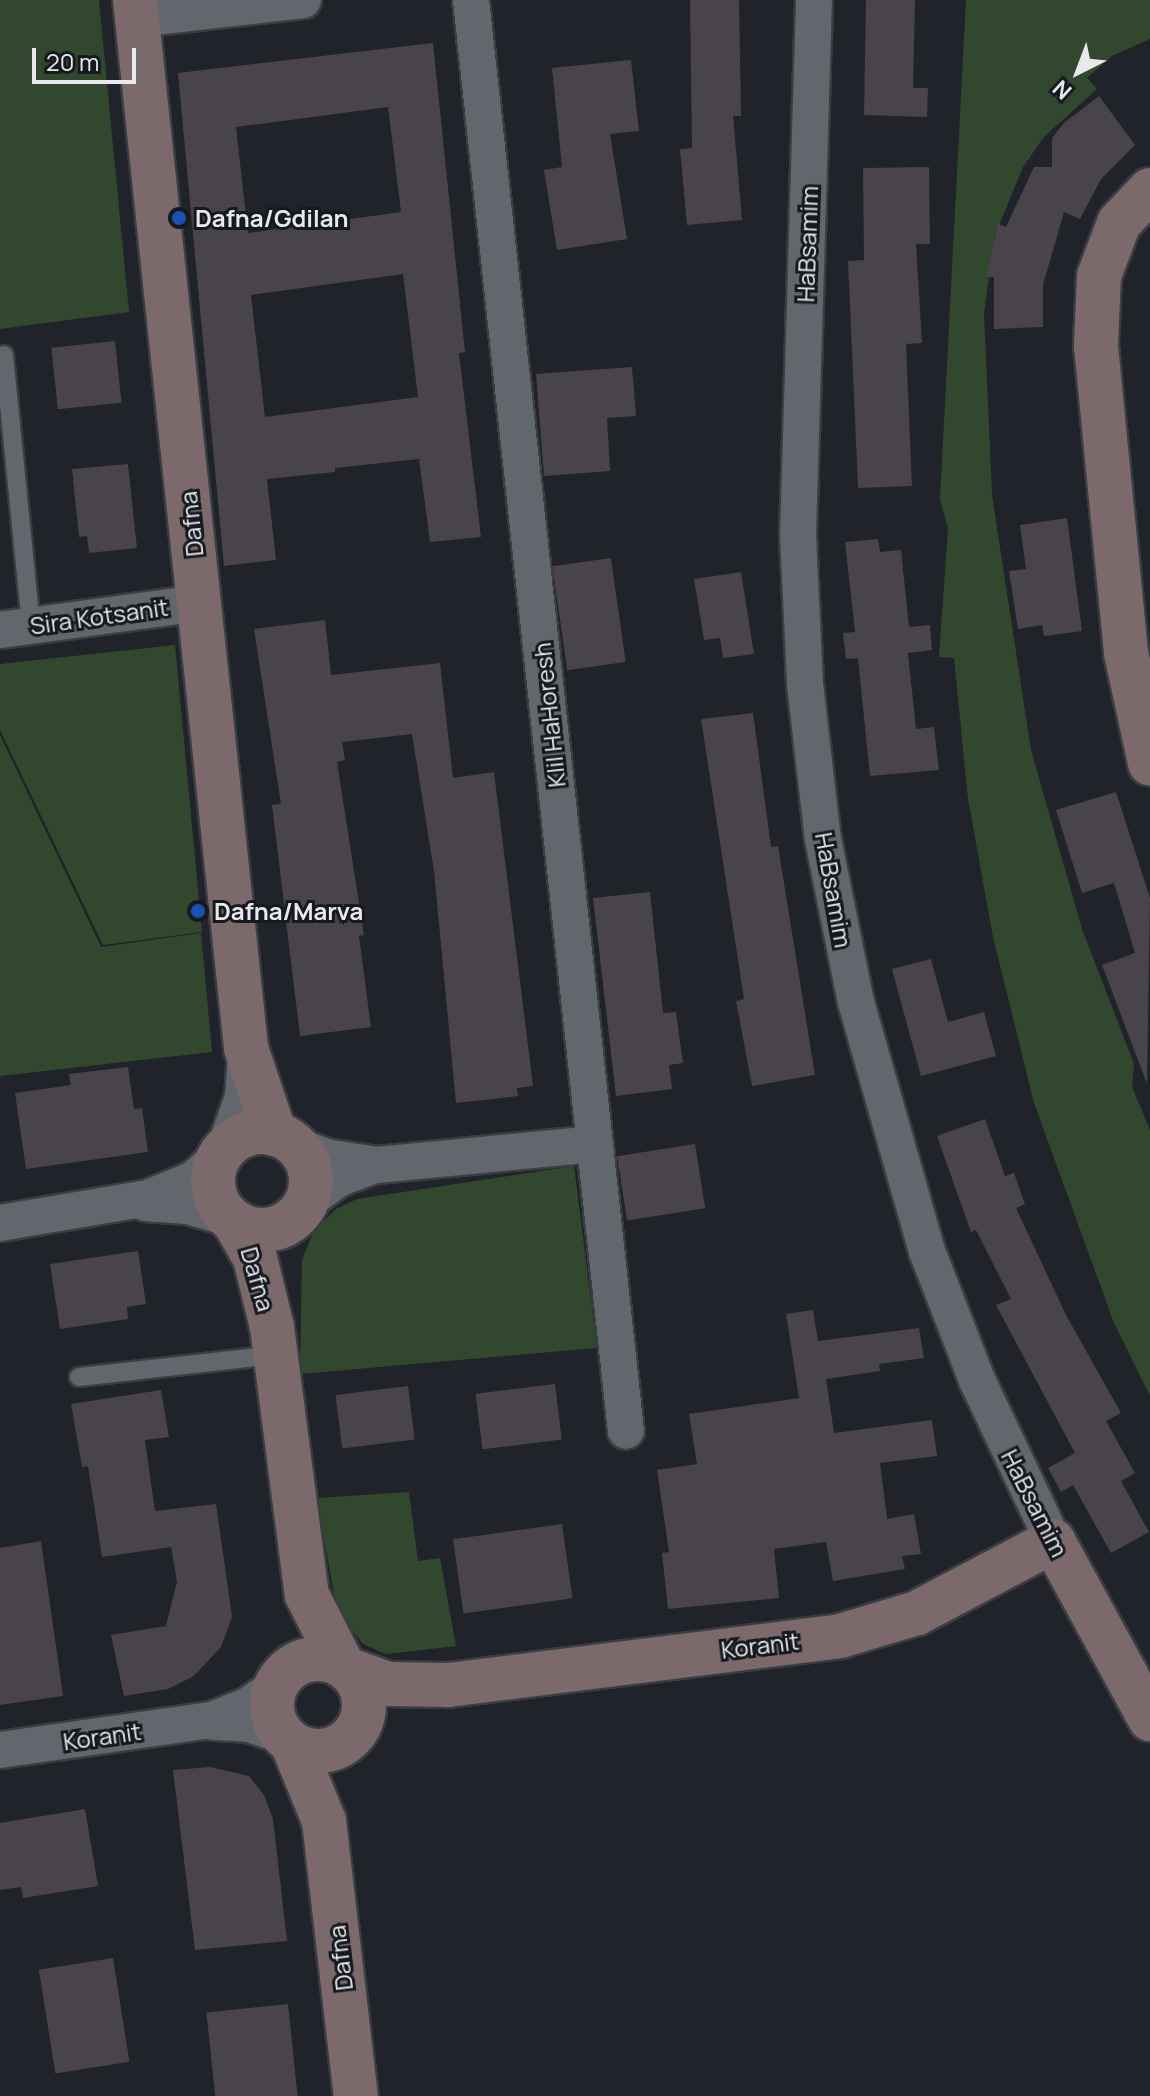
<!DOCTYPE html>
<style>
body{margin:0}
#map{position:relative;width:1150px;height:2096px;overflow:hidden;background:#202329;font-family:Manrope,sans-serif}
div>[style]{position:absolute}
.green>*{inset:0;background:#31482f}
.building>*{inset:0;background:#49444a;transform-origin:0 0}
.roads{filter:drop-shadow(2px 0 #3a3d42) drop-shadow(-2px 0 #3a3d42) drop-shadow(0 2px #3a3d42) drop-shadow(0 -2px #3a3d42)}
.lane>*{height:18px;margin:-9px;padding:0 9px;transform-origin:9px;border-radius:9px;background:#62666d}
.street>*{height:36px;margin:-18px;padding:0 18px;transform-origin:18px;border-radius:18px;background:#62666d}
.secondary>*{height:44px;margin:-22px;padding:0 22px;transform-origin:22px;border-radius:22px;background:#7c696c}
.secondary>.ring{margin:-22px;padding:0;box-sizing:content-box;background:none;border:44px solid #7c696c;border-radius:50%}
.dots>*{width:22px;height:22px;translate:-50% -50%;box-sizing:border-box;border:4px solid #161a1f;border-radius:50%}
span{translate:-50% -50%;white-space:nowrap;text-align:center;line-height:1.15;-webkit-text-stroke:6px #161a1f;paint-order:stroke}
.poi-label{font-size:24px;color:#e7e9ed;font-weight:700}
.left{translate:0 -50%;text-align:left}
.street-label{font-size:24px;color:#e7e9ed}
.north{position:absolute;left:1038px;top:32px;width:80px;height:80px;-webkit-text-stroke:6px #161a1f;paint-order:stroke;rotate:222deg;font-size:22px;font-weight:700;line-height:32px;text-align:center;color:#e7e9ed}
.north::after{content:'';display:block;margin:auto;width:28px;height:36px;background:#e7e9ed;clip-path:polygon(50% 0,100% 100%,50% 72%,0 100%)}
.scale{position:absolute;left:32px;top:48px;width:104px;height:36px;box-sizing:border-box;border:4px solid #e7e9ed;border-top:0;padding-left:10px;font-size:24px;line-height:28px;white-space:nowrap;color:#e7e9ed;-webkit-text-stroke:6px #161a1f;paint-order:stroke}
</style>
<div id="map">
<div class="green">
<i style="clip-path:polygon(0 0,99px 0,129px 312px,0 329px)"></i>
<i style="clip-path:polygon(966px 0,1150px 0,1150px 39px,1112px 56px,1087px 78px,1097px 89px,1044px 137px,1023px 167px,995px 235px,984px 313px,992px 495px,1031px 750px,1082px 929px,1134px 1064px,1132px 1087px,1150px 1130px,1150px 1396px,1114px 1323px,1034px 1103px,993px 937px,968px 799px,954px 658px,939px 657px,948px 528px,940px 499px)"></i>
<i style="clip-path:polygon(175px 645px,202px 932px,103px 945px,0 730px,0 664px)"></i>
<i style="clip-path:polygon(0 735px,101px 947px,201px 933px,212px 1052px,0 1076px)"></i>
<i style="clip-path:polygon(574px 1166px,597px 1348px,300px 1374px,302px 1260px,314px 1231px,336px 1209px,357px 1199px)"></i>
<i style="clip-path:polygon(409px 1492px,418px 1561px,440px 1558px,456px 1646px,386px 1654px,363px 1644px,337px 1611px,317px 1498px)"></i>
</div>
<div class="building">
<i style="clip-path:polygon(690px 0,739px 0,741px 116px,733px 116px,742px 220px,687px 225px,680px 149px,692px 148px)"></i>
<i style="clip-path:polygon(866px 0,915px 0,913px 88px,928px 88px,927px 117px,864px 115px)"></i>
<i style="clip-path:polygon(evenodd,433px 43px,465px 352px,459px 353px,481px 537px,430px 542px,419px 459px,335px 468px,335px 472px,267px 479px,276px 560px,224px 566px,178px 73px,433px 43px,388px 107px,401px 212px,248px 233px,236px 127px,388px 107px,433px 43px,403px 274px,418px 397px,265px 417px,251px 295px,403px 274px)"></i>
<i style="clip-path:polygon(631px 60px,639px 131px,610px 134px,627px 239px,557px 250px,544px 170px,562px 167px,552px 68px)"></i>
<i style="clip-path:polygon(1099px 96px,1135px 145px,1101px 179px,1080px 219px,1064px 212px,1043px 285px,1043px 327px,994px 329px,994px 277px,986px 277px,998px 224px,1006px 227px,1034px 167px,1052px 167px,1052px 138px,1064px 123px)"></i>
<i style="clip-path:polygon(929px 167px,930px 244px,916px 244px,922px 343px,906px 344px,912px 486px,858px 488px,848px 261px,864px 260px,863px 168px)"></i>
<i style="left:115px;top:341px;width:62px;height:64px;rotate:84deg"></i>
<i style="clip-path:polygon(632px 367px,636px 416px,607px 418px,610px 471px,544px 476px,536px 374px)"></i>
<i style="clip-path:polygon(128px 464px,137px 548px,89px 553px,87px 536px,79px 537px,72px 469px)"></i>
<i style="clip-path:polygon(1067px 518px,1082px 631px,1044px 636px,1042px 625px,1018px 629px,1009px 571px,1026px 569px,1020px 525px)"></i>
<i style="clip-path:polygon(878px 539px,880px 552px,901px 550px,909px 627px,930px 625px,932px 650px,908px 653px,916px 729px,934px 727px,939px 770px,870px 776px,858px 658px,846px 659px,843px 633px,855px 632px,845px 542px)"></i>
<i style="left:611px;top:558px;width:105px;height:59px;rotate:82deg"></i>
<i style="clip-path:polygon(741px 572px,754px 654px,723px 658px,720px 638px,704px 640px,694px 579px)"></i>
<i style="clip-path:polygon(325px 620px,331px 675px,440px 663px,453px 778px,494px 772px,533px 1086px,517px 1088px,518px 1096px,456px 1103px,434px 871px,412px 734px,342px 742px,345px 760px,337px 762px,364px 935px,359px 936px,371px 1027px,300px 1036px,272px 805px,281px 804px,254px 629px)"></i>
<i style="clip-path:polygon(753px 713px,771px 847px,778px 846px,815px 1075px,752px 1086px,736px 1001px,744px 999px,701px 719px)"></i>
<i style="clip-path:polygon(1116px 792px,1150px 898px,1147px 1084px,1102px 965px,1135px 953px,1114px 883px,1082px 893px,1056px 810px)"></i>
<i style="clip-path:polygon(650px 892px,663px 1013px,676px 1012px,683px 1063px,669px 1065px,672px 1089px,616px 1096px,593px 898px)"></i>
<i style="clip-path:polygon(931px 959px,948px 1022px,984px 1012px,996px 1056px,921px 1076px,892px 969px)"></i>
<i style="clip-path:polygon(128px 1067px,134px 1109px,142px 1108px,148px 1152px,26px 1169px,15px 1093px,71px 1085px,69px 1074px)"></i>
<i style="clip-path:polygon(985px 1119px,1005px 1176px,1014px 1173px,1025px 1204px,1016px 1208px,1066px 1315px,1121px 1413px,1106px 1421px,1135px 1473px,1121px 1481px,1149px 1532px,1111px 1553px,1073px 1485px,1061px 1492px,1048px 1468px,1075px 1453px,996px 1305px,1011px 1299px,976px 1230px,971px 1232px,937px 1136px)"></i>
<i style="left:695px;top:1144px;width:65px;height:79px;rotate:81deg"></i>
<i style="clip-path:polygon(138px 1251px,146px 1304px,127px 1307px,128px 1319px,60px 1329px,50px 1264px)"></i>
<i style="clip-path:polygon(813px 1310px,818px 1341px,919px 1328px,924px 1358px,879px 1364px,880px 1371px,826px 1379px,834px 1433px,932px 1420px,937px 1456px,880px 1463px,887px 1519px,914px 1514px,921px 1554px,902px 1556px,905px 1569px,833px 1581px,826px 1542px,774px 1549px,779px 1598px,668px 1609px,662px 1553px,669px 1552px,657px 1470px,697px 1464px,689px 1414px,799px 1398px,786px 1314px)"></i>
<i style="left:555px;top:1384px;width:56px;height:80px;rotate:83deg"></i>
<i style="left:408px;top:1386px;width:54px;height:73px;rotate:83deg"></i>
<i style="clip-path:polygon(161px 1390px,169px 1437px,145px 1440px,155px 1511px,216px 1504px,232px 1617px,221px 1647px,194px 1676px,168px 1689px,124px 1696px,111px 1635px,166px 1626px,177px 1582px,171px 1547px,102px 1557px,88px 1466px,82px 1467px,71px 1404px)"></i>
<i style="left:562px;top:1524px;width:75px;height:110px;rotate:82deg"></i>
<i style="clip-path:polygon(41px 1541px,63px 1696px,0 1705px,0 1548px)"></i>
<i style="clip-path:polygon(210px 1767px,249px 1776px,264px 1795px,273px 1819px,287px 1941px,195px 1950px,173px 1770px)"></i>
<i style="clip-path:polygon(85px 1809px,98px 1886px,23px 1898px,21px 1887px,0 1890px,0 1823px)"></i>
<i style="left:113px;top:1958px;width:105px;height:75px;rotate:81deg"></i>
<i style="left:288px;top:2004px;width:93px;height:82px;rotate:84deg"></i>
</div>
<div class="roads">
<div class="lane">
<i style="left:4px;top:355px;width:272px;rotate:84.3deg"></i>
<i style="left:79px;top:1377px;width:198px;rotate:-6.4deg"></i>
</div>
<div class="street">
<i style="left:471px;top:0;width:1439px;rotate:83.82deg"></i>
<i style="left:814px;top:0;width:535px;rotate:91.71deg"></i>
<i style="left:798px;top:535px;width:149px;rotate:87.3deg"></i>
<i style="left:805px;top:684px;width:156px;rotate:83.4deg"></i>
<i style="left:823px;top:839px;width:166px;rotate:78.6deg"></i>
<i style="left:856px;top:1002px;width:259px;rotate:74.1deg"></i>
<i style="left:927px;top:1251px;width:138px;rotate:68.8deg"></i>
<i style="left:977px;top:1380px;width:178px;rotate:64.7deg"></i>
<i style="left:137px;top:19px;width:167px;rotate:-6.5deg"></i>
<i style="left:0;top:630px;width:201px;rotate:-7.7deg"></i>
<i style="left:295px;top:1145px;width:33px;rotate:21deg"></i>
<i style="left:326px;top:1157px;width:52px;rotate:8.9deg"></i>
<i style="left:377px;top:1165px;width:219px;rotate:-5.5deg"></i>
<i style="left:225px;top:1148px;width:54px;rotate:-70.6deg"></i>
<i style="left:243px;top:1097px;width:44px;rotate:-86.1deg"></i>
<i style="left:308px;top:1201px;width:37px;rotate:-36deg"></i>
<i style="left:338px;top:1179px;width:36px;rotate:-21deg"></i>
<i style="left:145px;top:1203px;width:42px;rotate:4.1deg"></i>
<i style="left:187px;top:1206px;width:44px;rotate:15.9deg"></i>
<i style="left:0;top:1223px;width:150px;rotate:-9.6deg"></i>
<i style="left:148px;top:1198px;width:50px;rotate:-22.4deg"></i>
<i style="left:194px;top:1179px;width:36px;rotate:-42deg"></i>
<i style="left:214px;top:1722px;width:35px;rotate:3deg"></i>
<i style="left:249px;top:1724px;width:37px;rotate:19deg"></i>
<i style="left:0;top:1750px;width:214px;rotate:-8.1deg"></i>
<i style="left:212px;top:1720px;width:40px;rotate:-22deg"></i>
<i style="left:249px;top:1705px;width:32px;rotate:-36deg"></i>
</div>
<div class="secondary">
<i style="left:135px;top:0;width:1054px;rotate:83.95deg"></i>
<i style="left:246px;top:1048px;width:91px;rotate:71.4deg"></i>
<i style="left:1150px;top:190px;width:45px;rotate:133.2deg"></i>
<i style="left:1119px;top:223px;width:57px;rotate:110.7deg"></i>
<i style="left:1099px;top:276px;width:70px;rotate:92.5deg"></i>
<i style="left:1096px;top:346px;width:308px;rotate:84.4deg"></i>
<i style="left:1126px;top:653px;width:113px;rotate:77.7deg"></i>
<i class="ring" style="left:213px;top:1132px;width:54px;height:54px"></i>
<i style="left:235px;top:1223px;width:40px;rotate:60.3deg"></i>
<i style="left:255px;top:1258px;width:71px;rotate:76.2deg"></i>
<i style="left:272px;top:1327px;width:270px;rotate:82.6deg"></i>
<i style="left:307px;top:1595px;width:80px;rotate:63.1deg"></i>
<i class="ring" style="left:272px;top:1659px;width:48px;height:48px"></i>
<i style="left:349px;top:1670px;width:41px;rotate:19.7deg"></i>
<i style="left:388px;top:1684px;width:60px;rotate:1deg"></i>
<i style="left:448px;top:1685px;width:395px;rotate:-7.1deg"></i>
<i style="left:840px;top:1636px;width:80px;rotate:-16.6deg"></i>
<i style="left:917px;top:1613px;width:154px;rotate:-27.9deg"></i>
<i style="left:1053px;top:1541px;width:203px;rotate:61.4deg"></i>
<i style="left:292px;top:1743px;width:84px;rotate:67.7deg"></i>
<i style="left:324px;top:1821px;width:277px;rotate:83.4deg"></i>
</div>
</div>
<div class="dots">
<i style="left:179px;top:218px;background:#1a4fb4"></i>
<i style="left:198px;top:911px;background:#1a4fb4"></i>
</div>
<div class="poi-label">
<span class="left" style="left:195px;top:218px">Dafna/Gdilan</span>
<span class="left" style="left:214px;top:911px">Dafna/Marva</span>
</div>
<div class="street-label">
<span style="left:807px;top:244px;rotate:-88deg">HaBsamim</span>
<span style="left:191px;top:524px;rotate:-96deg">Dafna</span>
<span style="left:99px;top:616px;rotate:-8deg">Sira Kotsanit</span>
<span style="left:549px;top:715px;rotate:-96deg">Klil HaHoresh</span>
<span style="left:834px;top:890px;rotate:80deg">HaBsamim</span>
<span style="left:258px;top:1279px;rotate:74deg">Dafna</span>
<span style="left:1035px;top:1503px;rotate:63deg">HaBsamim</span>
<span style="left:760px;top:1645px;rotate:-7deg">Koranit</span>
<span style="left:102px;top:1736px;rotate:-8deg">Koranit</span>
<span style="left:340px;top:1958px;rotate:-97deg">Dafna</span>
</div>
<div class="north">N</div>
<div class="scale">20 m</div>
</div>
